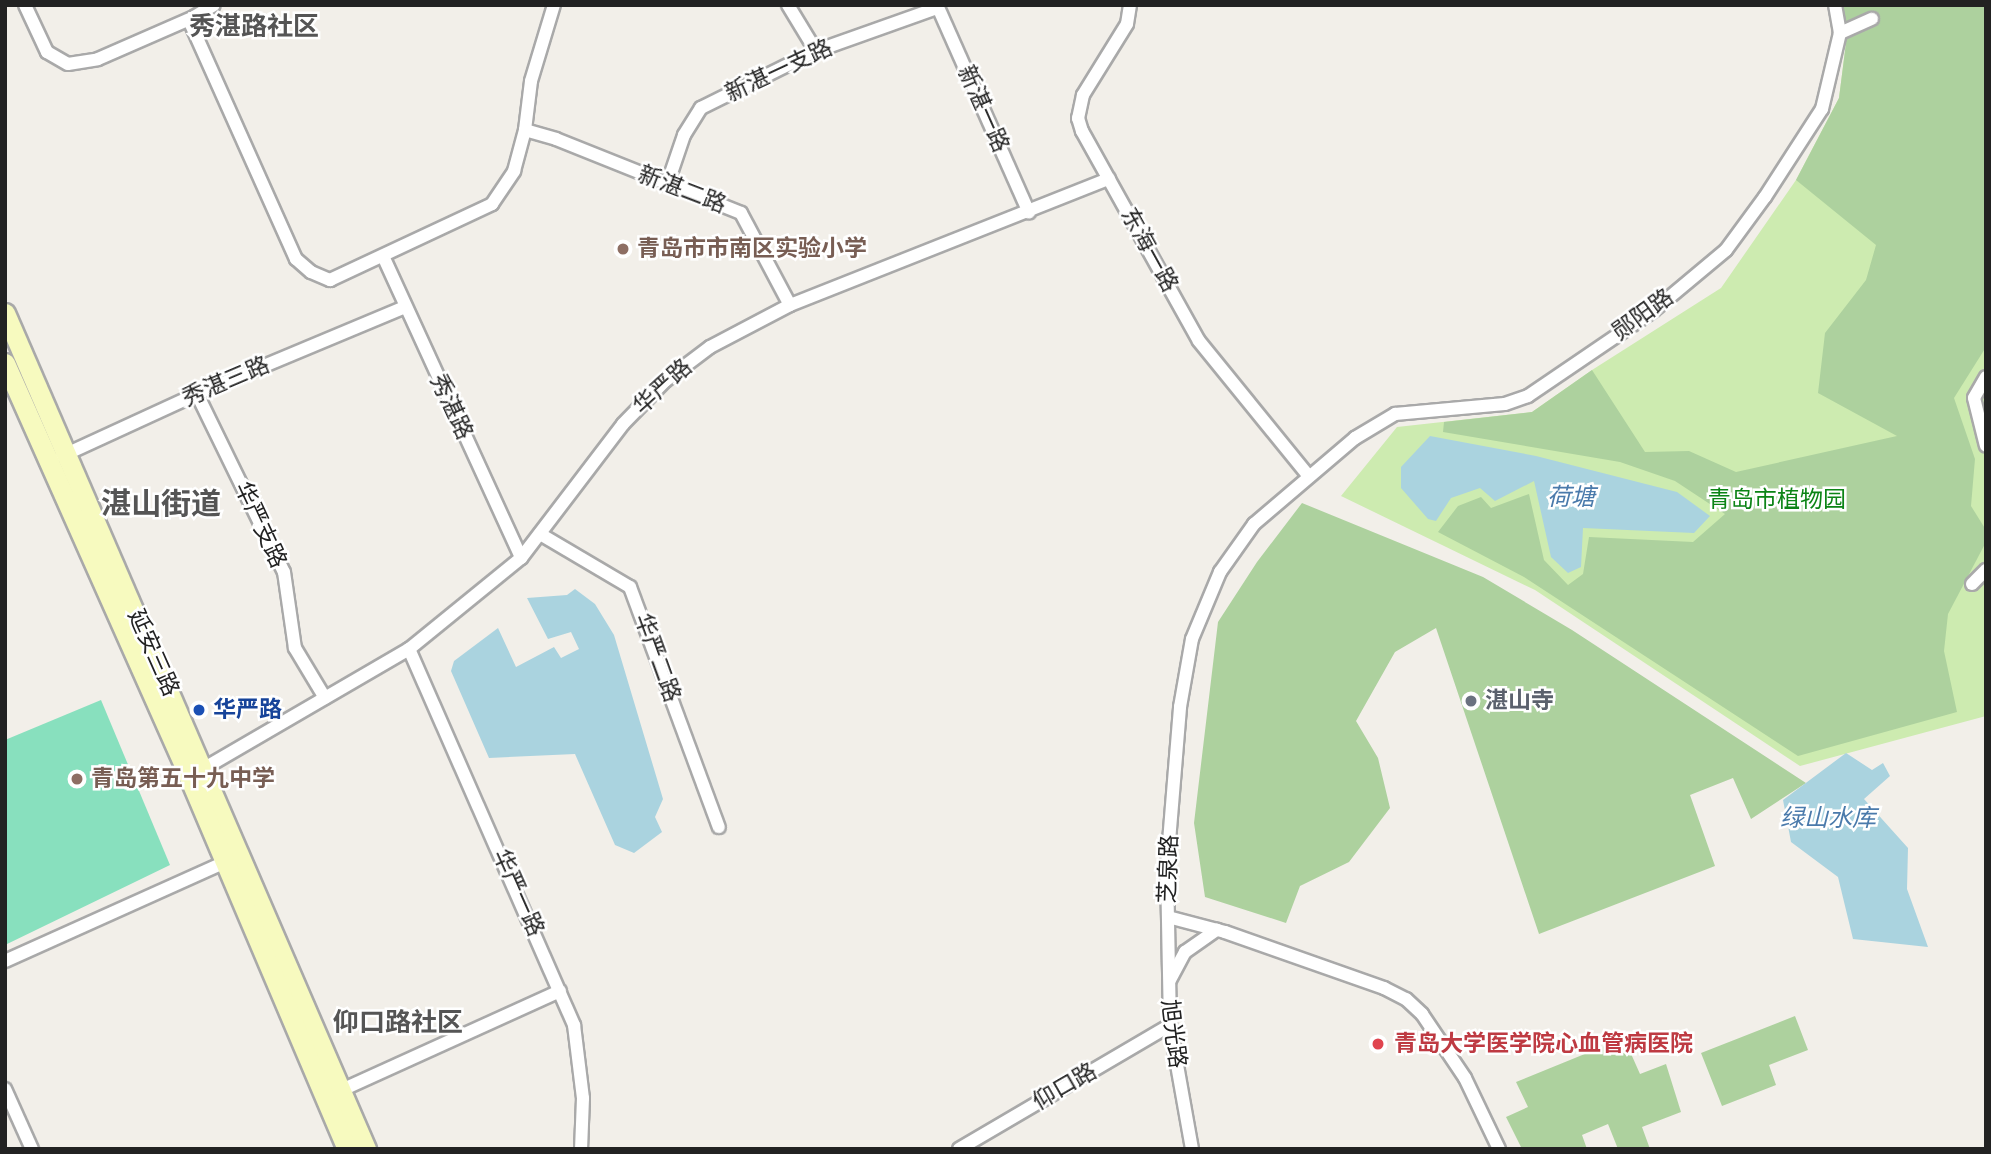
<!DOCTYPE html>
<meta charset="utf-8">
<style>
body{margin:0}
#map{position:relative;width:1991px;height:1154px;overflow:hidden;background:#f2efe9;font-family:Karla,"Noto Sans SC",sans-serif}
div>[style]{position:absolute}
.grass>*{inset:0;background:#cdebb0}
.forest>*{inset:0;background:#add19e}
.pitch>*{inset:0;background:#88e0be}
.water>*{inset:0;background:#aad3df}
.roads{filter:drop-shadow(2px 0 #a9a9a9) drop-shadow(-2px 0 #a9a9a9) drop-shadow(0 2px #a9a9a9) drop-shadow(0 -2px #a9a9a9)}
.minor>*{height:12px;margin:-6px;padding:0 6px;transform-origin:6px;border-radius:6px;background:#fff}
.secondary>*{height:19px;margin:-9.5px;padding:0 9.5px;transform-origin:9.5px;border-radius:9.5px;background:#f7fabf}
.dots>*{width:19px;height:19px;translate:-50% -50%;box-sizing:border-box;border:4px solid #fff;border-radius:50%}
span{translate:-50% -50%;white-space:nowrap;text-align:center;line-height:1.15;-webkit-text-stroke:5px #fff;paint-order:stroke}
.street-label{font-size:23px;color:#222}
.education-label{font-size:23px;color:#785e54;font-weight:700}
.left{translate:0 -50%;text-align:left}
.park-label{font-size:23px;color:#0c8416}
.worship-label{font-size:23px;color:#5b616d;font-weight:700}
.transit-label{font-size:23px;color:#164399;font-weight:700}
.health-label{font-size:23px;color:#be3a42;font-weight:700}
.water-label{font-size:24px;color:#4a7aab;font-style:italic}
.quarter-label{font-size:26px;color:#555;font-weight:700}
.district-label{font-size:30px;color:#555;font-weight:700}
.frame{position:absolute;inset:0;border:7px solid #222;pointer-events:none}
</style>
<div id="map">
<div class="grass">
<i style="clip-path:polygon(1843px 5px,1986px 5px,1986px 716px,1800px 766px,1535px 590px,1341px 496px,1397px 427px,1532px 412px,1592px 370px,1721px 288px,1796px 180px,1839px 98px,1846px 43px)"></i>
</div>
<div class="forest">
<i style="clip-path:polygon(1843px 5px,1986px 5px,1986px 347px,1954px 398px,1975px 459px,1971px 506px,1986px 530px,1986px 542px,1948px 614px,1944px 651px,1957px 712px,1798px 756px,1524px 577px,1438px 532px,1458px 506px,1481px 497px,1491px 508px,1529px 494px,1544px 560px,1568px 585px,1583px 574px,1589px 537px,1693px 542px,1725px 514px,1675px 481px,1620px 462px,1443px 432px,1444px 422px,1532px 412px,1592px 370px,1645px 452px,1689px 451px,1736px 472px,1897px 436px,1818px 393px,1825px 333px,1866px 280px,1876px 245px,1796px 180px,1839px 98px,1846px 43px)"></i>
<i style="clip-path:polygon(1302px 503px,1483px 577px,1572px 630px,1806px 783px,1751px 819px,1733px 778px,1690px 795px,1715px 866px,1539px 934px,1436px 628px,1395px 652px,1356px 721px,1378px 758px,1390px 808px,1349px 862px,1300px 886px,1286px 923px,1205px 897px,1194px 823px,1218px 622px,1257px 562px)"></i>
<i style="clip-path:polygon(1795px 1016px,1808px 1050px,1769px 1065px,1776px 1085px,1722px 1106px,1701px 1053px)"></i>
<i style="clip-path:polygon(1624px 1038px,1640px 1074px,1666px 1064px,1681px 1112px,1642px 1127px,1650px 1149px,1618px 1149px,1608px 1124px,1582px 1135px,1587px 1149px,1522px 1149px,1506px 1117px,1528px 1107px,1516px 1082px)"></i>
</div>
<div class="pitch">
<i style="clip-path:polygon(101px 700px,170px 865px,5px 945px,5px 740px)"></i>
</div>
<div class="water">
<i style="clip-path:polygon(1430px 436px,1536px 456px,1677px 492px,1710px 516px,1694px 533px,1583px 528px,1581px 567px,1568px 573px,1551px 557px,1534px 481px,1495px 501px,1480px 488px,1451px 498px,1436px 521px,1428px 519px,1401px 488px,1401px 467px)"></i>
<i style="clip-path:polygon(575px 589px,595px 604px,614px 635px,663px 799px,655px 817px,662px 832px,634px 853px,615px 845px,575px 754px,489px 758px,451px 671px,454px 661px,498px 628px,516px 667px,554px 647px,561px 658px,579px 649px,571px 632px,548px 639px,527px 598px,567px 595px)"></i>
<i style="clip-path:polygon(1846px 753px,1872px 770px,1883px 763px,1890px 776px,1864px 799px,1908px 848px,1907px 889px,1928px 947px,1853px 939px,1838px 877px,1791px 842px,1783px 800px)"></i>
</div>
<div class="roads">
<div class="minor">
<i style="left:25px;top:5px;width:52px;rotate:64.9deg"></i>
<i style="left:47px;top:52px;width:24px;rotate:30deg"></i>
<i style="left:68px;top:64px;width:30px;rotate:-9deg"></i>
<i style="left:98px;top:59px;width:105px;rotate:-23.6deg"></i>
<i style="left:194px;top:17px;width:23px;rotate:-31deg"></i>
<i style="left:788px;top:5px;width:54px;rotate:58.7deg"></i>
<i style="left:937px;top:5px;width:227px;rotate:66.1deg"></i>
<i style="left:1130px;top:5px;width:19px;rotate:99deg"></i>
<i style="left:1127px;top:24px;width:84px;rotate:121.8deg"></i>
<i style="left:1083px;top:95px;width:24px;rotate:102deg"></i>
<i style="left:1078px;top:118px;width:14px;rotate:73deg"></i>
<i style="left:1082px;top:131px;width:240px;rotate:60.9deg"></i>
<i style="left:1199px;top:341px;width:173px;rotate:50.9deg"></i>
<i style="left:189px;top:20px;width:262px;rotate:65.9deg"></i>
<i style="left:296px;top:259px;width:20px;rotate:41deg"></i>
<i style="left:311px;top:272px;width:21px;rotate:23deg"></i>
<i style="left:330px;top:280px;width:179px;rotate:-25.1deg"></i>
<i style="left:492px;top:204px;width:40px;rotate:-56deg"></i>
<i style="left:514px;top:171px;width:42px;rotate:-75deg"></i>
<i style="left:525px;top:130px;width:49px;rotate:-83deg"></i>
<i style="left:531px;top:81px;width:79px;rotate:-73.2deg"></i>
<i style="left:1840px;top:33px;width:35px;rotate:-24deg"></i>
<i style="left:525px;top:130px;width:32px;rotate:16deg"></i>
<i style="left:556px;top:139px;width:199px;rotate:21.8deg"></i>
<i style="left:741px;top:213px;width:104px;rotate:62deg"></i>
<i style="left:667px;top:185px;width:53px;rotate:-71.2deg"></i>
<i style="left:684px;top:135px;width:32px;rotate:-58deg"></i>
<i style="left:701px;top:108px;width:128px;rotate:-26.4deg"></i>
<i style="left:816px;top:51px;width:128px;rotate:-19.6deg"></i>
<i style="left:383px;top:256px;width:332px;rotate:65.4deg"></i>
<i style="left:1986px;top:377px;width:24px;rotate:120deg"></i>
<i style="left:1974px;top:398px;width:49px;rotate:76deg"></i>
<i style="left:197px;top:394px;width:198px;rotate:64deg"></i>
<i style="left:284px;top:572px;width:77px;rotate:81.8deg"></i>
<i style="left:295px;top:648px;width:58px;rotate:59deg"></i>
<i style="left:62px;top:456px;width:149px;rotate:-24.7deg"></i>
<i style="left:197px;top:394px;width:225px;rotate:-22.7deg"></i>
<i style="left:540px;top:534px;width:104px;rotate:30.5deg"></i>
<i style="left:630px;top:587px;width:256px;rotate:69.7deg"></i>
<i style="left:1972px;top:584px;width:20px;rotate:-45deg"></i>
<i style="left:409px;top:649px;width:411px;rotate:66.3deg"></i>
<i style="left:574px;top:1025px;width:74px;rotate:83deg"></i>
<i style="left:583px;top:1098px;width:51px;rotate:92.2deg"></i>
<i style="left:196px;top:773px;width:246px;rotate:-30.2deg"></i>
<i style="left:409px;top:649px;width:144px;rotate:-39.1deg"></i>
<i style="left:521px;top:558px;width:168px;rotate:-52.7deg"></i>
<i style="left:623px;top:424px;width:60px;rotate:-45.7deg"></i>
<i style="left:665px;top:381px;width:56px;rotate:-37.1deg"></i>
<i style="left:710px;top:347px;width:90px;rotate:-27.7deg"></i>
<i style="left:790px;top:305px;width:343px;rotate:-21.6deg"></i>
<i style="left:1168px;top:917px;width:59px;rotate:14.7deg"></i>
<i style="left:1225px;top:932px;width:169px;rotate:19.4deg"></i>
<i style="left:1384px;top:988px;width:25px;rotate:27deg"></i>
<i style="left:1406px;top:999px;width:22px;rotate:43deg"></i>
<i style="left:1422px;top:1014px;width:77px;rotate:56.1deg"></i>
<i style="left:1465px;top:1078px;width:79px;rotate:64.4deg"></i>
<i style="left:5px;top:961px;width:241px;rotate:-24.2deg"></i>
<i style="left:1170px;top:980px;width:32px;rotate:-62deg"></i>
<i style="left:1185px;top:952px;width:39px;rotate:-35deg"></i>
<i style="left:5px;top:1089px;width:66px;rotate:65.8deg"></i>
<i style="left:335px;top:1093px;width:247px;rotate:-24.4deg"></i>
<i style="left:959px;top:1149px;width:245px;rotate:-30.4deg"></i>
<i style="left:1192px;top:1149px;width:126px;rotate:-100.1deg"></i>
<i style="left:1170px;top:1025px;width:159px;rotate:-91.1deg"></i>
<i style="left:1167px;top:866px;width:160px;rotate:-85.3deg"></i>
<i style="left:1180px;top:707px;width:69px;rotate:-80deg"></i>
<i style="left:1192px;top:639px;width:73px;rotate:-67.3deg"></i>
<i style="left:1220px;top:572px;width:59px;rotate:-54.7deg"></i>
<i style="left:1254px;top:524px;width:133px;rotate:-40.4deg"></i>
<i style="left:1355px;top:438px;width:47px;rotate:-31deg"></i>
<i style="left:1395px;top:414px;width:110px;rotate:-5.2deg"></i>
<i style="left:1505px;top:404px;width:24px;rotate:-19deg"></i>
<i style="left:1528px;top:396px;width:151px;rotate:-34.2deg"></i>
<i style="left:1653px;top:311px;width:95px;rotate:-39.9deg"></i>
<i style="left:1726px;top:250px;width:66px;rotate:-53.7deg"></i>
<i style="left:1765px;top:197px;width:105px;rotate:-57.1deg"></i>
<i style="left:1822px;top:109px;width:78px;rotate:-76.7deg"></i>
<i style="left:1840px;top:33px;width:28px;rotate:-100deg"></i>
</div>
<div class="secondary">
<i style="left:5px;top:313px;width:911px;rotate:66.64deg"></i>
<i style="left:5px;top:363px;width:453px;rotate:66deg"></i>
<i style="left:189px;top:777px;width:404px;rotate:67deg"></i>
</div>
</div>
<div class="dots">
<i style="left:623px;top:249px;background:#8d6e63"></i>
<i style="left:1471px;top:701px;background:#6b7280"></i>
<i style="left:199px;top:710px;background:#1a4fb4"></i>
<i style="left:77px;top:779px;background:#8d6e63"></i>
<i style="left:1378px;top:1044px;background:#e0444e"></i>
</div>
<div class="street-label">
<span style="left:779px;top:71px;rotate:-25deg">新湛一支路</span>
<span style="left:983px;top:109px;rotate:66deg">新湛一路</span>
<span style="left:682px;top:190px;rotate:21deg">新湛二路</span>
<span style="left:1149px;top:250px;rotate:61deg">东海一路</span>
<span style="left:1643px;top:315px;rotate:-36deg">郧阳路</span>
<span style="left:226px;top:382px;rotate:-23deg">秀湛三路</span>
<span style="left:663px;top:387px;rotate:-42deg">华严路</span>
<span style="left:451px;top:407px;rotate:65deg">秀湛路</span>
<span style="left:260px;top:525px;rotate:65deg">华严支路</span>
<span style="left:153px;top:653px;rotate:66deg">延安三路</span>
<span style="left:657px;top:658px;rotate:70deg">华严二路</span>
<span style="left:1169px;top:869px;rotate:-88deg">芝泉路</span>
<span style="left:518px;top:893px;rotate:66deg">华严一路</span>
<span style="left:1173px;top:1034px;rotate:83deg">旭光路</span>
<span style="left:1065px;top:1087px;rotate:-30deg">仰口路</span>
</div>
<div class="education-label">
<span class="left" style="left:637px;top:249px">青岛市市南区实验小学</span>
<span class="left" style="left:91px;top:779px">青岛第五十九中学</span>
</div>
<div class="park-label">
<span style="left:1777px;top:500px">青岛市植物园</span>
</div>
<div class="worship-label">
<span class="left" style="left:1485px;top:701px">湛山寺</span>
</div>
<div class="transit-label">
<span class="left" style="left:213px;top:710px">华严路</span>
</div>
<div class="health-label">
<span class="left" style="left:1394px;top:1044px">青岛大学医学院心血管病医院</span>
</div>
<div class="water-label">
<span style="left:1571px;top:498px">荷塘</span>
<span style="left:1828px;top:819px">绿山水库</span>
</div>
<div class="quarter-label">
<span style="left:254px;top:27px">秀湛路社区</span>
<span style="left:398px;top:1023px">仰口路社区</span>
</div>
<div class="district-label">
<span style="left:161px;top:504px">湛山街道</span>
</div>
<div class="frame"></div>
</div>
